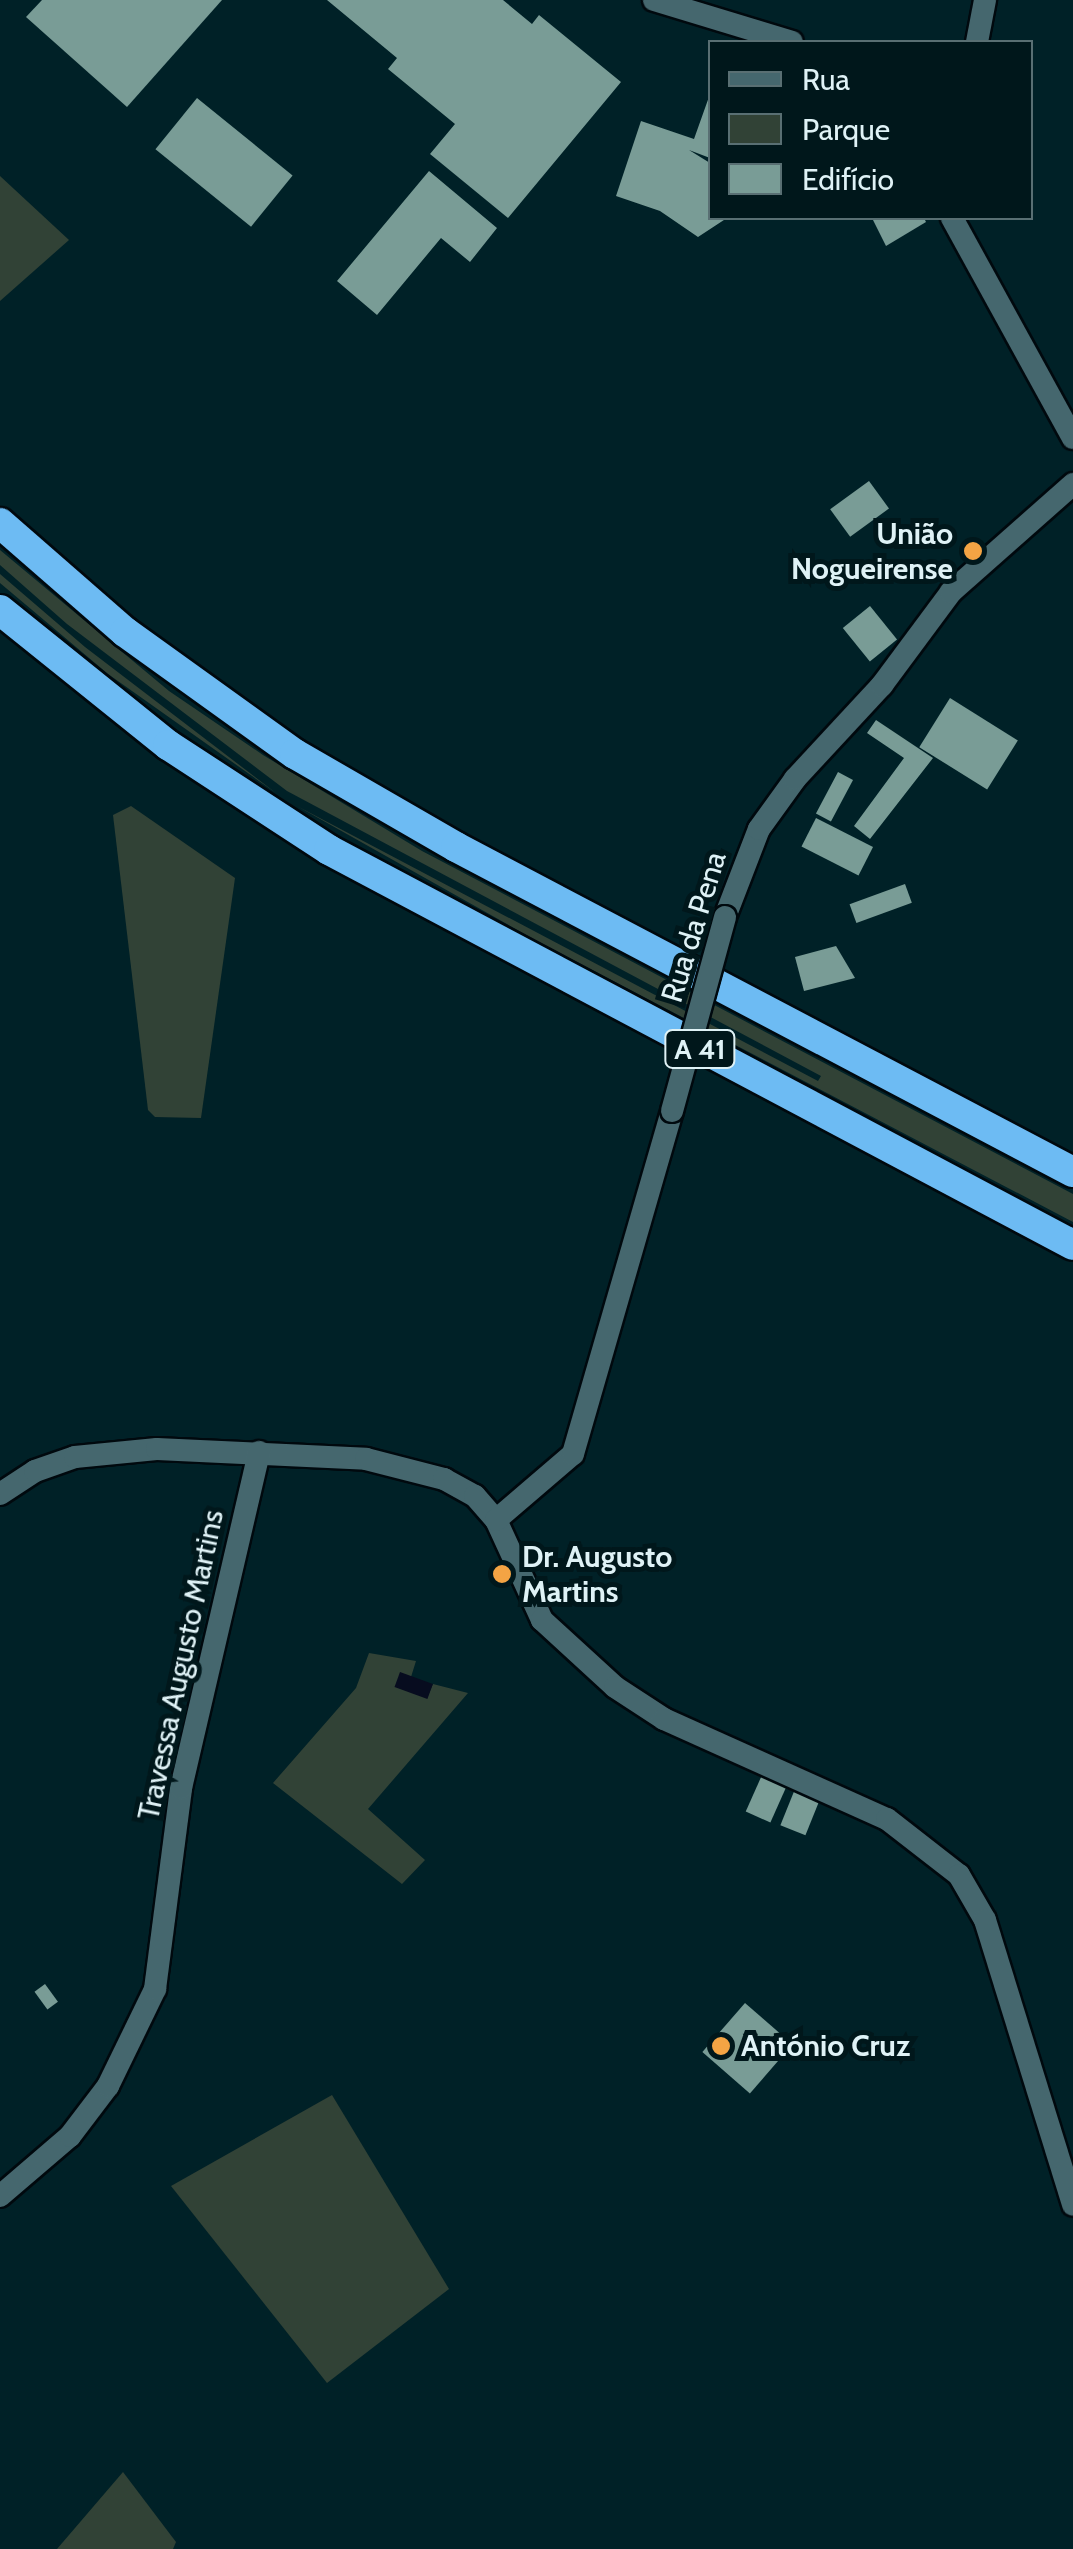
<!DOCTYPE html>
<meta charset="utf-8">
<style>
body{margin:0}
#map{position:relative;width:1073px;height:2549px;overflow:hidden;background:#002127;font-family:Cabin,sans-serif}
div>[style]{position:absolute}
.green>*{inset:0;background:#314236}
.water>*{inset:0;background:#070c1f;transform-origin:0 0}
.building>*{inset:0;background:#799c96;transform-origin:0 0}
.roads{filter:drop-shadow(2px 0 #00090e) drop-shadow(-2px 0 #00090e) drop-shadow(0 2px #00090e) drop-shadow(0 -2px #00090e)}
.minor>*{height:22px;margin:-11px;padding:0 11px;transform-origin:11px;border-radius:11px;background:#45676e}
.highway>*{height:30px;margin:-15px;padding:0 15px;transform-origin:15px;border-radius:15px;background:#6dbbf3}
.bridges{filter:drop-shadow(2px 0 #00090e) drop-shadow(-2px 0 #00090e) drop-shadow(0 2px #00090e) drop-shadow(0 -2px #00090e)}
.minor-bridge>*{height:22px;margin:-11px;padding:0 11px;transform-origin:11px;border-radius:11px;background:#45676e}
.dots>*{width:28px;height:28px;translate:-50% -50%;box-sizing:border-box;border:5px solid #00171b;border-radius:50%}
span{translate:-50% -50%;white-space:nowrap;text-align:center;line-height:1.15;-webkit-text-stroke:10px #00171b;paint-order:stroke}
.shield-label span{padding:2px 8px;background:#00171b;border:2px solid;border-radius:8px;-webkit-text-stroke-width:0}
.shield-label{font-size:28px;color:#dff2f6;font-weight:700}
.poi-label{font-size:30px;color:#dff2f6;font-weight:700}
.right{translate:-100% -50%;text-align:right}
.left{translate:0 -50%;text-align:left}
.street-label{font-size:30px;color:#dff2f6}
.legend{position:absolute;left:708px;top:40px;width:325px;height:180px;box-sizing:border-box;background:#00171b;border:2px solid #596f73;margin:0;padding:12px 18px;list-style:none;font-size:30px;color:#dff2f6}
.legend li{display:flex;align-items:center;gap:20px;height:50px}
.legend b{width:50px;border:2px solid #596f73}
</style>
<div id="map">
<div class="green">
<i style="clip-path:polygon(0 176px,69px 240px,0 301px)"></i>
<i style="clip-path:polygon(0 550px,169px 691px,263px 755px,422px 851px,1073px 1194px,1073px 1222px,537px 941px,297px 806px,818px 1081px,821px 1076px,287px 791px,67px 624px,0 565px)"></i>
<i style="clip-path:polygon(0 574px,85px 647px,276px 793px,108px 674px,0 583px)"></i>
<i style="clip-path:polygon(131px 806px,235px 878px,201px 1118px,155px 1117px,148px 1110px,113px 815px)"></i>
<i style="clip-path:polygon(369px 1653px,416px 1661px,411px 1677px,400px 1673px,427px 1698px,433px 1684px,468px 1693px,368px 1809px,425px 1860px,402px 1884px,273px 1783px,356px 1688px)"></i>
<i style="clip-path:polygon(332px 2095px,449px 2289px,327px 2383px,171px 2186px)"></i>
<i style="clip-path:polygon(123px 2472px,176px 2542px,173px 2549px,57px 2549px)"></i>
</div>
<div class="water">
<i style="left:400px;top:1672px;width:35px;height:16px;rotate:20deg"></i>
</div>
<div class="building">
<i style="clip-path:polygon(42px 0,222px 0,127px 107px,26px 17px)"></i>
<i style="clip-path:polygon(327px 0,503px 0,532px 24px,539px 15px,621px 82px,508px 218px,430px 154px,455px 124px,388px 69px,397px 58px)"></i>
<i style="clip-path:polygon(710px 94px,710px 158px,689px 150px,710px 163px,710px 218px,727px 218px,698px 237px,660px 211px,616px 196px,641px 121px,694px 139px)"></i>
<i style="left:197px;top:98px;width:123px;height:66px;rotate:39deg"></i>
<i style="clip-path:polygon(429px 171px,497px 228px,470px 262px,441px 238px,377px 315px,337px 281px)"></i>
<i style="clip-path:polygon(872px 218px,924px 218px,926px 222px,886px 246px)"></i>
<i style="left:869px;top:481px;width:34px;height:48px;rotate:54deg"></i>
<i style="left:870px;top:606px;width:43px;height:35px;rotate:51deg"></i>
<i style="left:950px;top:698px;width:80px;height:58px;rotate:32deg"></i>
<i style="clip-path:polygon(876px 720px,933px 758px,870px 839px,854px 826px,904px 758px,867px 733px)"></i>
<i style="left:838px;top:772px;width:17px;height:47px;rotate:28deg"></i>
<i style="left:816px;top:818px;width:64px;height:32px;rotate:27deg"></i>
<i style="left:905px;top:884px;width:20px;height:59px;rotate:70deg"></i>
<i style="clip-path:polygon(836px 946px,855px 978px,804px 991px,795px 957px)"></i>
<i style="left:762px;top:1775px;width:27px;height:40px;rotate:24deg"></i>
<i style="left:795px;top:1789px;width:27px;height:39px;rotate:22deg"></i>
<i style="left:45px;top:1984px;width:22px;height:13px;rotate:54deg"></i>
<i style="left:745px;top:2003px;width:63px;height:65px;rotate:41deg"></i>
</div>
<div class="roads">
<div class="minor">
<i style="left:654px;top:0;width:144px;rotate:16.9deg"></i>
<i style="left:977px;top:42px;width:43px;rotate:-79.2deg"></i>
<i style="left:952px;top:218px;width:251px;rotate:61.2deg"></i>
<i style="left:725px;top:917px;width:94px;rotate:-68.9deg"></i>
<i style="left:759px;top:829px;width:62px;rotate:-54.2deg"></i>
<i style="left:795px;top:779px;width:128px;rotate:-47.2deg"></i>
<i style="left:882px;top:685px;width:116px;rotate:-53.4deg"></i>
<i style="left:951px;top:592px;width:163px;rotate:-41.5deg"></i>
<i style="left:0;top:1494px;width:42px;rotate:-33.3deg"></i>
<i style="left:35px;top:1471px;width:42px;rotate:-19.3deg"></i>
<i style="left:75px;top:1457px;width:82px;rotate:-5.6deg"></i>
<i style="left:157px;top:1449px;width:209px;rotate:2.7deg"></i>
<i style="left:366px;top:1459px;width:81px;rotate:14.4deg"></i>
<i style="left:444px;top:1479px;width:35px;rotate:29deg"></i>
<i style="left:475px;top:1496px;width:32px;rotate:49deg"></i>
<i style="left:496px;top:1520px;width:110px;rotate:65.3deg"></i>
<i style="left:542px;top:1620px;width:99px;rotate:42.5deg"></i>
<i style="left:615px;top:1687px;width:59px;rotate:33.1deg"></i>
<i style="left:664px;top:1719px;width:244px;rotate:24.2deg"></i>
<i style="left:887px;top:1819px;width:91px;rotate:37.9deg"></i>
<i style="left:959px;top:1875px;width:52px;rotate:60deg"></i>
<i style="left:985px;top:1920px;width:298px;rotate:72.8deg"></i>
<i style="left:496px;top:1520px;width:101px;rotate:-40.6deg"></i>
<i style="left:573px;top:1454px;width:357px;rotate:-73.9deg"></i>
<i style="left:0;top:2196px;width:92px;rotate:-40.6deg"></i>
<i style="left:70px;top:2136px;width:63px;rotate:-52.8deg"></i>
<i style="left:108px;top:2086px;width:108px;rotate:-64.1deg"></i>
<i style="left:155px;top:1989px;width:203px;rotate:-82.6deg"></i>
<i style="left:181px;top:1788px;width:345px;rotate:-76.9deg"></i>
</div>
<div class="highway">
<i style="left:0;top:523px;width:166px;rotate:41.1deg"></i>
<i style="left:125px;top:632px;width:209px;rotate:35.7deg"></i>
<i style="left:295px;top:754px;width:186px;rotate:30deg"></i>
<i style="left:456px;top:847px;width:697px;rotate:27.78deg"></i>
<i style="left:0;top:610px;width:216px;rotate:38.8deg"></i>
<i style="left:168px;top:745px;width:192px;rotate:33.1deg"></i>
<i style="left:329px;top:850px;width:842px;rotate:27.96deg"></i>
</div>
</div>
<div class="bridges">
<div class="minor-bridge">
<i style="left:672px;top:1111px;width:201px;rotate:-74.7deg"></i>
</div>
</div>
<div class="dots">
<i style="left:973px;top:551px;background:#f4a444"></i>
<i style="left:502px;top:1574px;background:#f4a444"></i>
<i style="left:721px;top:2046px;background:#f4a444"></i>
</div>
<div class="shield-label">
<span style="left:700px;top:1049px">A 41</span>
</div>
<div class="poi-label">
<span class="right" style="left:953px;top:551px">União<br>Nogueirense</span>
<span class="left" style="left:522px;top:1574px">Dr. Augusto<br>Martins</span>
<span class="left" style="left:741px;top:2046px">António Cruz</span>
</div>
<div class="street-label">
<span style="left:694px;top:927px;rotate:-73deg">Rua da Pena</span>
<span style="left:181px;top:1665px;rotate:-78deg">Travessa Augusto Martins</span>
</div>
<ul class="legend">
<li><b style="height:12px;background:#45676e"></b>Rua</li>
<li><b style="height:28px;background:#314236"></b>Parque</li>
<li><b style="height:28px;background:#799c96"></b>Edifício</li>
</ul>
</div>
